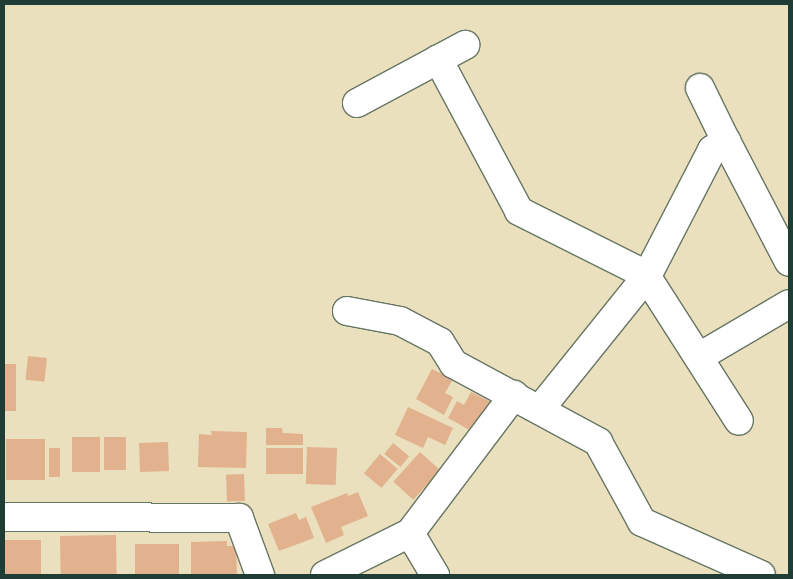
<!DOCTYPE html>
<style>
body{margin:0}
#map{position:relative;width:793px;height:579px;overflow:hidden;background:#ebe0bd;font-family:"Old Standard TT",serif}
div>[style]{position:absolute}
.building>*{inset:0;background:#e2b18e;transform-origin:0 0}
.roads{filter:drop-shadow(1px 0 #667664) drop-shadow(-1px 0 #667664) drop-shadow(0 1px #667664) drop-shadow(0 -1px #667664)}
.minor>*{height:28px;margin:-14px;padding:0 14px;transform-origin:14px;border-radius:14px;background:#fff}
span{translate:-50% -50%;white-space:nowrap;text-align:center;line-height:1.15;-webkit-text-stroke:4px #fdfcf7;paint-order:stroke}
.frame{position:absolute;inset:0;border:5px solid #1f3d34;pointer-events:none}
</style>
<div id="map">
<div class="building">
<i style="left:28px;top:356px;width:19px;height:24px;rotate:6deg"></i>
<i style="left:4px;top:364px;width:12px;height:47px"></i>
<i style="clip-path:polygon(432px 369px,453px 379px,445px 393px,453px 397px,444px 415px,416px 399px)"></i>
<i style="clip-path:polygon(471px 392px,495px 404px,473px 432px,448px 418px,457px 401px,464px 405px)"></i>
<i style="clip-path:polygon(408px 407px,453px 428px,445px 445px,428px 437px,423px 448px,395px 435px)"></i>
<i style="clip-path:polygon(266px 428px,282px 428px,283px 433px,303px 434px,303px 445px,266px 445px)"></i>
<i style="clip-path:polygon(211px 431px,247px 432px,246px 468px,198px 467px,199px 434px,212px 435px)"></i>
<i style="left:72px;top:437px;width:28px;height:35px"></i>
<i style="left:104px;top:437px;width:22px;height:33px"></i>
<i style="left:6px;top:439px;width:39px;height:41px"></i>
<i style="left:168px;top:442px;width:29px;height:29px;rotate:88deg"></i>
<i style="left:393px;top:443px;width:21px;height:14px;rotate:39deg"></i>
<i style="left:307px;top:447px;width:30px;height:37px;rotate:2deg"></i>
<i style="left:60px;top:448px;width:29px;height:11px;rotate:90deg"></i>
<i style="left:266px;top:448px;width:37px;height:26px"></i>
<i style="left:420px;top:452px;width:27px;height:40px;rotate:42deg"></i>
<i style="left:380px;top:454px;width:23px;height:25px;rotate:40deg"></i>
<i style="left:244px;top:474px;width:27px;height:18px;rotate:88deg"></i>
<i style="clip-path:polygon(358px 492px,368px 516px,341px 527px,344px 535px,326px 543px,311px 507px,347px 493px,348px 496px)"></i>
<i style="clip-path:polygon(296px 513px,299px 520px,306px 517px,314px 538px,279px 551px,268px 524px)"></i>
<i style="left:116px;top:535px;width:40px;height:56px;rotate:89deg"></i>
<i style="left:41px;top:540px;width:35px;height:37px;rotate:90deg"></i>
<i style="clip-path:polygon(227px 541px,227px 546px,236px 546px,237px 574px,191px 575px,191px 542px)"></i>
<i style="left:179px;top:544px;width:31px;height:44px;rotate:90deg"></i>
</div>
<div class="roads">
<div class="minor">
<i style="left:438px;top:59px;width:172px;rotate:61.9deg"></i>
<i style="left:519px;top:211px;width:141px;rotate:26.6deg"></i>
<i style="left:645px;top:274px;width:174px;rotate:57.4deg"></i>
<i style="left:700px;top:88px;width:59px;rotate:63.9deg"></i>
<i style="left:357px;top:103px;width:123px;rotate:-28.2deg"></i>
<i style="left:347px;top:311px;width:54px;rotate:10.7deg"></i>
<i style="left:400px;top:321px;width:45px;rotate:27.7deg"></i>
<i style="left:440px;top:342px;width:26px;rotate:58deg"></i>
<i style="left:454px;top:364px;width:164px;rotate:28.4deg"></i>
<i style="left:598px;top:442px;width:91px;rotate:61.2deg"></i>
<i style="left:642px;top:522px;width:130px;rotate:24deg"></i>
<i style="left:699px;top:357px;width:104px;rotate:-30.5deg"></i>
<i style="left:540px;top:409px;width:171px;rotate:-51.2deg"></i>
<i style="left:647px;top:276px;width:142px;rotate:-62.7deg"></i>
<i style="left:712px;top:150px;width:17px;rotate:-33deg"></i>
<i style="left:726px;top:141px;width:136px;rotate:62.5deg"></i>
<i style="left:4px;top:517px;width:235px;rotate:0.2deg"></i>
<i style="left:239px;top:518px;width:61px;rotate:69.8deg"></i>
<i style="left:410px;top:533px;width:49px;rotate:59.2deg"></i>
<i style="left:325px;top:575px;width:95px;rotate:-26.3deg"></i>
<i style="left:410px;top:533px;width:173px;rotate:-53deg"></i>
</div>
</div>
<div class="frame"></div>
</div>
